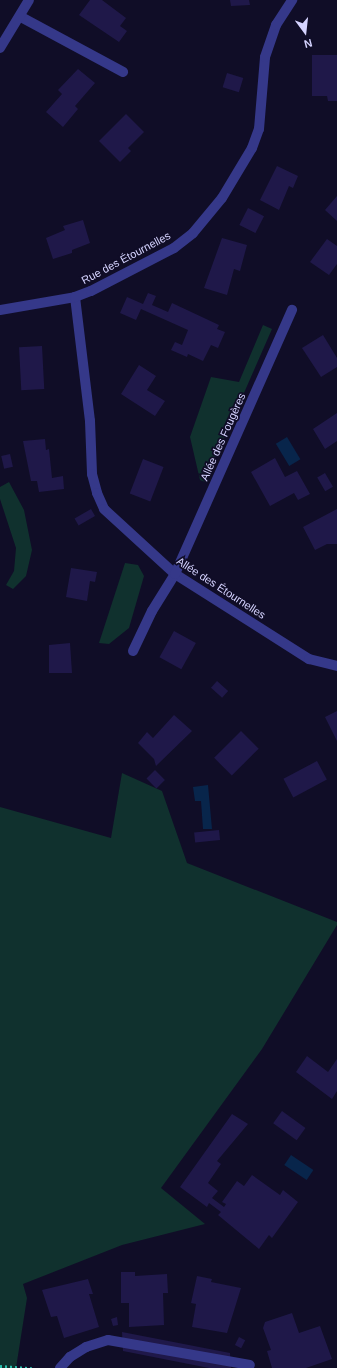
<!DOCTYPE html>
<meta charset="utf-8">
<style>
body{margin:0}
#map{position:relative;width:337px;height:1368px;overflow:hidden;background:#100d27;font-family:Arial,sans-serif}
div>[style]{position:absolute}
.green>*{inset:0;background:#10312e}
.water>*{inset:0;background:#08254b;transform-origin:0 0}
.building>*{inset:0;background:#1f1849;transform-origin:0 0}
.path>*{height:2.5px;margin-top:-1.25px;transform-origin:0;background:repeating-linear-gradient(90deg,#27bfac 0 2px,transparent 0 5px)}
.minor>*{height:10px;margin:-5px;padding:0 5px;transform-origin:5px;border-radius:5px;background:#353889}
span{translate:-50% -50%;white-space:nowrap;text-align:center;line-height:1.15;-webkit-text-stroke:3.5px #100d27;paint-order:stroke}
.street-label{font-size:11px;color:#d5d3ff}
.north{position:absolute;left:285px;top:12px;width:40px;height:40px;-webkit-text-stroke:3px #100d27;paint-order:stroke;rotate:165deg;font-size:11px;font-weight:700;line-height:16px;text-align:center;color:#d5d3ff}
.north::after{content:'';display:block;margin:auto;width:14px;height:18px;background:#d5d3ff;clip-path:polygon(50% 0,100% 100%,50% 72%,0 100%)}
</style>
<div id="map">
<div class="green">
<i style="clip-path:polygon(263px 325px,272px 329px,205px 482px,200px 480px,190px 437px,211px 377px,239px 382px)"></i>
<i style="clip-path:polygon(9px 482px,24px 510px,32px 550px,26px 576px,13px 589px,6px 585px,14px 571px,16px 548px,0 499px,0 487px)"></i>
<i style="clip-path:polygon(125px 563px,138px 565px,144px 576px,129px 628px,109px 644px,99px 643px)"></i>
<i style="clip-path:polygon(122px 773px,162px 791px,187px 863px,337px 922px,337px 925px,262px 1049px,161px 1188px,205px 1224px,122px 1245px,23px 1284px,27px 1298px,16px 1368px,0 1368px,0 807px,111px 838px)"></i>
</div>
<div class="water">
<i style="left:287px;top:437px;width:26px;height:13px;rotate:59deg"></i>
<i style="clip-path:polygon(208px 785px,212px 829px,203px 829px,201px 801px,195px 801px,193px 787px)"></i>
<i style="left:291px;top:1155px;width:27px;height:12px;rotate:34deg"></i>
</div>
<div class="building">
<i style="clip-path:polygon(90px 0,102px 0,126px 18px,120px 26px,127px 31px,119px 42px,79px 15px)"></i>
<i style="clip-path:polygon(230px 0,249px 0,250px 5px,231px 6px)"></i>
<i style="clip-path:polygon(312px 55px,337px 55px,337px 101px,328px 101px,327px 96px,312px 96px)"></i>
<i style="clip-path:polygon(78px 69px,95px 83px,75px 106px,78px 109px,63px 127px,46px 112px,62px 94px,58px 90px)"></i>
<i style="left:227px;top:73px;width:17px;height:15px;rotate:17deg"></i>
<i style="clip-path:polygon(126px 114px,144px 132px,128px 148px,131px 151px,120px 162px,99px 141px)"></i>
<i style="clip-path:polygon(277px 166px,298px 176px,293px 188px,289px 186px,279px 210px,260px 200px)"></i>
<i style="clip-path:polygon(337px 196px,337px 221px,325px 210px)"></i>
<i style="left:248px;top:208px;width:18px;height:19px;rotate:27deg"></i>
<i style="clip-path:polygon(83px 220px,90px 243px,72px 250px,72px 253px,53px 259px,46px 238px,65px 230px,63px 226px)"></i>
<i style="clip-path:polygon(222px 238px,247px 245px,240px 271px,234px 269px,227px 295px,204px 288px)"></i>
<i style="clip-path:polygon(327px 239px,337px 246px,337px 264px,329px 275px,310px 262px)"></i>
<i style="clip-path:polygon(148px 293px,156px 296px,152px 305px,168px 312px,172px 303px,219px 325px,217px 329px,225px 332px,218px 348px,211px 345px,203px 361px,188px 354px,187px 357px,171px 350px,175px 342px,182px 345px,188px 330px,141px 309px,136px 320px,120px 313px,127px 297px,143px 304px)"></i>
<i style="clip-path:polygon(323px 335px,337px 358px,337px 367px,321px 377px,302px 348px)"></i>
<i style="left:42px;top:346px;width:43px;height:23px;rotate:87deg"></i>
<i style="clip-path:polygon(139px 365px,156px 376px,147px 390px,165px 401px,155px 416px,121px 394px)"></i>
<i style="clip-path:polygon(337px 413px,337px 441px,325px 449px,313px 429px)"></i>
<i style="clip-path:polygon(45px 439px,46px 450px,49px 449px,52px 478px,63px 476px,64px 489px,39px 492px,37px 481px,31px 481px,23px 441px)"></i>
<i style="left:10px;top:454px;width:13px;height:9px;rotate:77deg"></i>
<i style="clip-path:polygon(275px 458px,285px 477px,297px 471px,310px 494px,298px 500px,294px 493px,270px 506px,251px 472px)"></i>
<i style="left:143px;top:459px;width:22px;height:37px;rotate:21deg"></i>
<i style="left:325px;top:473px;width:16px;height:9px;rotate:60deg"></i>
<i style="left:91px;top:509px;width:8px;height:19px;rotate:60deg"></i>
<i style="clip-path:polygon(337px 509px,337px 544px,327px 544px,315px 550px,303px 527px)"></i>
<i style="clip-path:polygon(71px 568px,97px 572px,95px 582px,90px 581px,87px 601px,66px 597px)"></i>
<i style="left:174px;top:631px;width:25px;height:30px;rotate:29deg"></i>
<i style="clip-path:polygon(70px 643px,72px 673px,49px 673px,49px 645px)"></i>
<i style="left:217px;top:681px;width:15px;height:9px;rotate:42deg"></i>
<i style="clip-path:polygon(337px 711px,337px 741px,325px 717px)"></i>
<i style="clip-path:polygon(174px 715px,192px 731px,156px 766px,154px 759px,138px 743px,147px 732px,153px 738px)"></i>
<i style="left:241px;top:731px;width:25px;height:38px;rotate:45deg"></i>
<i style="left:317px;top:761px;width:21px;height:38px;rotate:62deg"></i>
<i style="left:155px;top:770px;width:14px;height:12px;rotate:45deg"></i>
<i style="left:219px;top:830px;width:10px;height:25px;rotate:84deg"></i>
<i style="clip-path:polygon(307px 1056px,328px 1072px,337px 1059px,337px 1091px,332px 1099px,296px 1072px)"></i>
<i style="left:282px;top:1111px;width:29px;height:15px;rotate:36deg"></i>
<i style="clip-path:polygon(232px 1114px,248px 1124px,217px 1161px,221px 1164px,208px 1183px,218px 1191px,212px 1198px,224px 1207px,226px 1204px,222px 1202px,237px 1181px,244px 1186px,252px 1175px,280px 1195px,283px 1190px,298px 1202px,272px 1238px,269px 1235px,259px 1249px,218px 1215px,221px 1212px,209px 1203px,207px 1207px,180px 1187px)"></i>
<i style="clip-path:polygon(121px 1272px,135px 1272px,135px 1276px,167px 1274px,168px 1293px,163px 1293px,164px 1325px,129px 1327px,129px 1303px,121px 1303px)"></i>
<i style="clip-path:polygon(197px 1276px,212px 1279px,211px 1282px,241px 1288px,227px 1333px,192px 1327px,196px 1304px,191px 1303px)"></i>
<i style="clip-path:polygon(88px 1279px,93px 1294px,89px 1294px,99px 1327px,64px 1338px,57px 1316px,51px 1317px,42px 1290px)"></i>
<i style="clip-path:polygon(292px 1313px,299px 1333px,320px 1326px,332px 1359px,306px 1368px,272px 1368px,267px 1351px,271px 1350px,263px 1328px,265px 1322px)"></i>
<i style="clip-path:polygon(117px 1317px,118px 1325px,113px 1326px,111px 1319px)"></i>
<i style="clip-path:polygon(122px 1332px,230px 1353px,231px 1368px,209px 1368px,123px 1351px)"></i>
<i style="left:239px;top:1337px;width:7px;height:9px;rotate:27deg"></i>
</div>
<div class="path">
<i style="left:0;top:1366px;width:32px;rotate:4deg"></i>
</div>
<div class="minor">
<i style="left:21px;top:17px;width:116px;rotate:28.3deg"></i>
<i style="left:0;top:48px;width:56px;rotate:-58.9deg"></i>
<i style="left:75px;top:297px;width:125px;rotate:83.1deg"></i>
<i style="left:90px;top:421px;width:53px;rotate:87.8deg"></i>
<i style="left:92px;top:474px;width:20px;rotate:75deg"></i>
<i style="left:97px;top:493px;width:17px;rotate:66deg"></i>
<i style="left:104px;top:509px;width:96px;rotate:42.5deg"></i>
<i style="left:175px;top:574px;width:159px;rotate:32.4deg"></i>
<i style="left:309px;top:659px;width:29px;rotate:14deg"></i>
<i style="left:0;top:310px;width:76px;rotate:-9.8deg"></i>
<i style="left:75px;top:297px;width:17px;rotate:-21deg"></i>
<i style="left:91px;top:291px;width:93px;rotate:-27.4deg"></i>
<i style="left:174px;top:248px;width:24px;rotate:-38deg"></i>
<i style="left:193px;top:233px;width:45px;rotate:-50.4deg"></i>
<i style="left:222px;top:198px;width:58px;rotate:-59deg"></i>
<i style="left:252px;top:148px;width:20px;rotate:-70deg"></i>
<i style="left:259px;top:129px;width:72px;rotate:-85.2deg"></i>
<i style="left:265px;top:57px;width:34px;rotate:-71deg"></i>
<i style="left:276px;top:25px;width:30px;rotate:-57deg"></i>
<i style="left:133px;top:651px;width:44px;rotate:-64.6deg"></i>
<i style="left:152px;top:611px;width:44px;rotate:-58.1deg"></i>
<i style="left:175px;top:574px;width:289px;rotate:-66.1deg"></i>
<i style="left:60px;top:1368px;width:15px;rotate:-48deg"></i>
<i style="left:70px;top:1357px;width:19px;rotate:-32deg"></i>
<i style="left:86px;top:1347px;width:23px;rotate:-18deg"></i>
<i style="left:108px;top:1340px;width:144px;rotate:10deg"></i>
</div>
<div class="street-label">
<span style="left:126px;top:258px;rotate:-28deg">Rue des Étournelles</span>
<span style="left:223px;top:437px;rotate:-66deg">Allée des Fougères</span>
<span style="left:221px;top:588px;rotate:33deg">Allée des Étournelles</span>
</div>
<div class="north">N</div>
</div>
